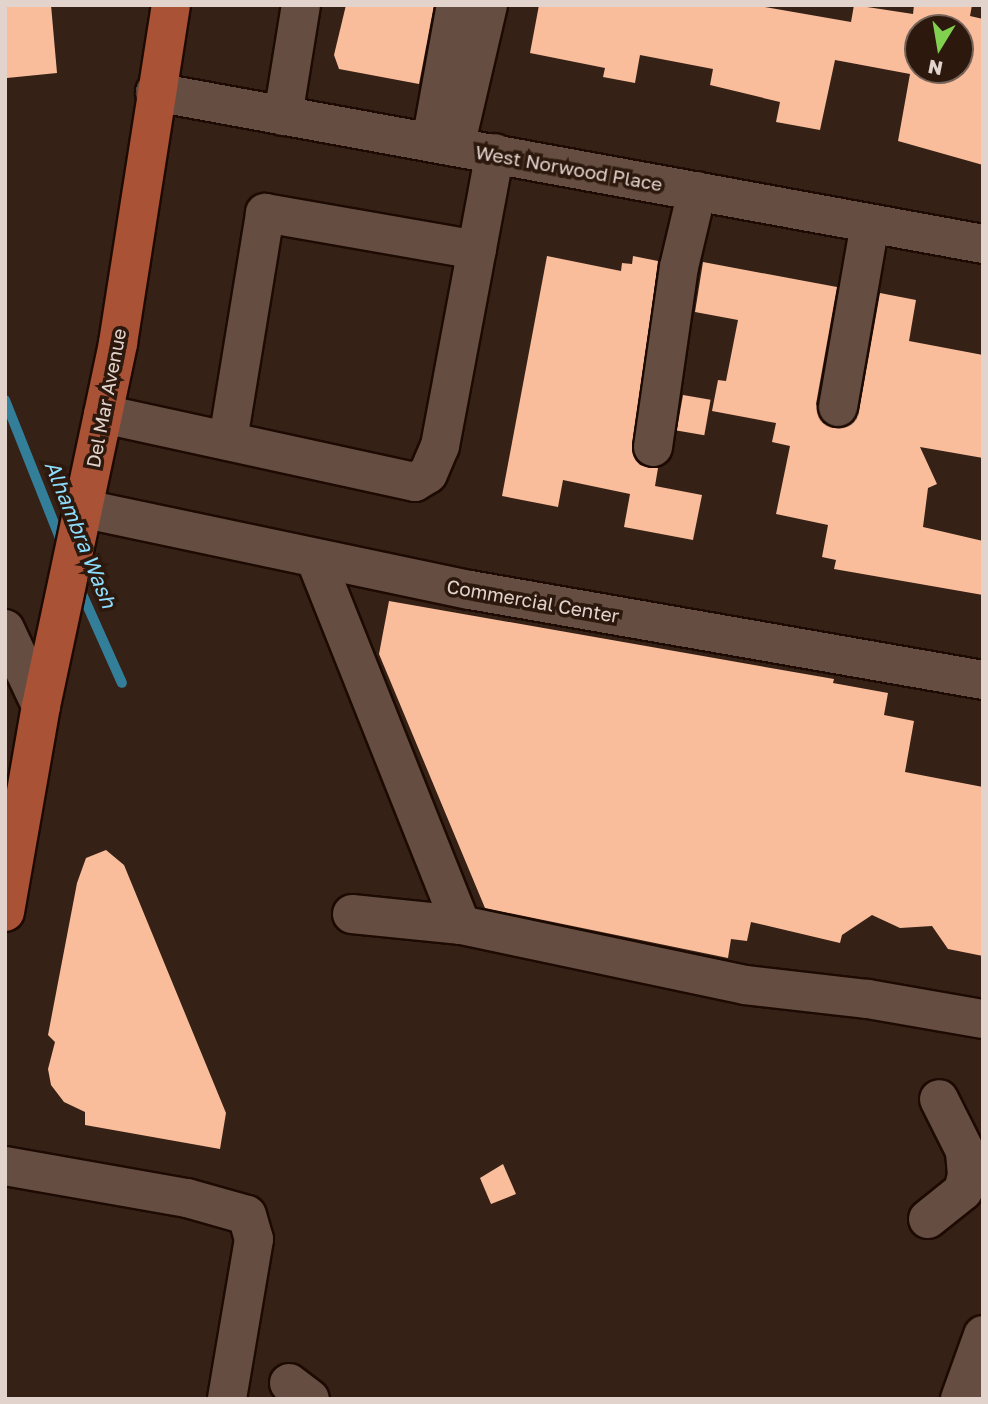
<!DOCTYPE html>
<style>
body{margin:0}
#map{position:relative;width:988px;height:1404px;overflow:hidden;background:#362116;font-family:"Golos Text",sans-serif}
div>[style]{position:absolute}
.stream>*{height:10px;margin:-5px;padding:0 5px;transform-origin:5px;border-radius:5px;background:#337e99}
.building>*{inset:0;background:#fabd9b;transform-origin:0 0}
.roads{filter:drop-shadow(2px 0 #1d0a02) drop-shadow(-2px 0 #1d0a02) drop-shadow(0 2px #1d0a02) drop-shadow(0 -2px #1d0a02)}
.minor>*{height:38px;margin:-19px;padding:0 19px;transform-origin:19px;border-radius:19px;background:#654e41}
.major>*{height:38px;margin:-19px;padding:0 19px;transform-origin:19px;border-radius:19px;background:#a95236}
span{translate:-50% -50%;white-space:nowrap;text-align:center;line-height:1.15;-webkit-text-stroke:7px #2c180d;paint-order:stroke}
.street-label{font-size:19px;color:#e2d3cc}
.water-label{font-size:21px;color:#8cddfe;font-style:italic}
.frame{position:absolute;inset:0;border:7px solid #e2d3cc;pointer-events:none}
.north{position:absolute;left:904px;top:14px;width:70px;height:70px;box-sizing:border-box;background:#2c180d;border:2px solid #756359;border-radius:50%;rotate:191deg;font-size:19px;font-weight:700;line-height:28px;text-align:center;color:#e2d3cc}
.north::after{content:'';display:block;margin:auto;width:24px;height:32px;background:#82d04f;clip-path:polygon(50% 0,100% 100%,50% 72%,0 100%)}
</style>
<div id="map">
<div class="stream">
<i style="left:5px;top:400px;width:157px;rotate:68.3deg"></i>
<i style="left:79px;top:587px;width:105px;rotate:65.9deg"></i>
</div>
<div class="building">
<i style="clip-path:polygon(5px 5px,51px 5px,57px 73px,7px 78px)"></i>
<i style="clip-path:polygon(346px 5px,434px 5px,419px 84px,339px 69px,334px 55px)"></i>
<i style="clip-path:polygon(evenodd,539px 5px,754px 5px,851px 22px,854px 5px,913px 14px,914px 5px,972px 5px,970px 16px,983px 19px,983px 165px,898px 141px,910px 74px,835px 60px,820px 130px,776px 122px,780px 102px,710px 85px,713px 69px,640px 55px,635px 83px,603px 77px,605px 68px,530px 53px,539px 5px,918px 28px,960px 28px,960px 70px,918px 70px,918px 28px)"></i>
<i style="clip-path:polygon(547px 256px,621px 271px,622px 263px,632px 264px,633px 256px,658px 261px,633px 454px,640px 465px,658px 468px,655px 486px,702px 495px,693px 540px,624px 527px,630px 494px,563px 480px,558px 507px,502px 496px)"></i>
<i style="clip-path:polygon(703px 262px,837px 287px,816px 404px,823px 423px,834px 428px,846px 427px,859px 411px,880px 293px,916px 300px,909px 341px,983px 355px,983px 458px,920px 447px,937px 484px,928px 488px,923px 527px,983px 541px,983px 595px,834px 569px,836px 560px,822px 557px,828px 525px,776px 514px,790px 446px,772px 442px,776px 423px,712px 411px,718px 380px,726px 381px,738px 320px,695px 312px)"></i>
<i style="left:683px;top:395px;width:28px;height:36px;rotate:10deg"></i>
<i style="clip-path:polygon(389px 601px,834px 679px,833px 683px,888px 693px,884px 715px,914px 721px,905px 772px,983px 787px,983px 956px,948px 949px,932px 926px,900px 928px,872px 915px,842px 935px,840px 943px,751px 922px,747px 941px,731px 939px,728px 958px,485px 908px,379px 654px)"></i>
<i style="clip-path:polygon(106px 850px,124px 865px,226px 1113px,220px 1149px,85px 1125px,85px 1112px,64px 1102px,51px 1085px,48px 1069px,55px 1042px,48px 1035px,77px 883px,86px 858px)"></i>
<i style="clip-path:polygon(503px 1164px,516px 1194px,491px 1204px,480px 1178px)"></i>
</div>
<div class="roads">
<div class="minor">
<i style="left:155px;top:92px;width:842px;rotate:10.4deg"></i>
<i style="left:283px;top:116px;width:112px;rotate:-80.8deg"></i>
<i style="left:431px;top:142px;width:139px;rotate:-79.7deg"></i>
<i style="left:455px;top:147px;width:146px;rotate:-76.9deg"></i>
<i style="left:838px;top:407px;width:186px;rotate:-80.1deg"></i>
<i style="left:103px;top:414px;width:319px;rotate:12.3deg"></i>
<i style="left:415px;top:482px;width:15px;rotate:-32deg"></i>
<i style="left:428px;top:474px;width:30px;rotate:-67deg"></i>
<i style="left:440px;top:446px;width:298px;rotate:-79.4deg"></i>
<i style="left:228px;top:440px;width:230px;rotate:-80.7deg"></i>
<i style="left:265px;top:213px;width:215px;rotate:9.9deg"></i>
<i style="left:653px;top:447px;width:182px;rotate:-81.8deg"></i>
<i style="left:679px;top:267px;width:78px;rotate:-76.7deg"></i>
<i style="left:85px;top:509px;width:393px;rotate:11.9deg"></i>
<i style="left:470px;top:590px;width:521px;rotate:9.95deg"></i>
<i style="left:315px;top:558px;width:395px;rotate:68.3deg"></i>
<i style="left:5px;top:629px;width:85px;rotate:64.9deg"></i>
<i style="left:352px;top:914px;width:110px;rotate:5.8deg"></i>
<i style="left:461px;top:925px;width:290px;rotate:11.9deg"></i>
<i style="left:745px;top:985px;width:124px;rotate:6.5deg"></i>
<i style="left:868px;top:999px;width:117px;rotate:9.9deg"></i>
<i style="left:5px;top:1166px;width:185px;rotate:10deg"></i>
<i style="left:187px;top:1198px;width:62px;rotate:15.8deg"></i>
<i style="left:247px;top:1215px;width:25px;rotate:74deg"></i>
<i style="left:254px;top:1239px;width:162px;rotate:99.6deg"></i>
<i style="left:928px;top:1219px;width:45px;rotate:-38.7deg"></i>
<i style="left:963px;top:1191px;width:16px;rotate:-76deg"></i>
<i style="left:967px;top:1175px;width:24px;rotate:-95deg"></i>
<i style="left:965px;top:1151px;width:58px;rotate:-116.6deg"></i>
<i style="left:289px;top:1383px;width:26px;rotate:37deg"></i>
<i style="left:960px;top:1399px;width:68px;rotate:-70.2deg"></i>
</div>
<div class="major">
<i style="left:5px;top:912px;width:209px;rotate:-80.1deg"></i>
<i style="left:41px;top:706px;width:371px;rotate:-78deg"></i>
<i style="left:118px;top:343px;width:342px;rotate:-81.1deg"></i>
</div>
</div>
<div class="street-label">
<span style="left:569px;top:168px;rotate:10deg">West Norwood Place</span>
<span style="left:106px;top:398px;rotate:-79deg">Del Mar Avenue</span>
<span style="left:533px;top:601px;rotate:10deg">Commercial Center</span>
</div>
<div class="water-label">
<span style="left:81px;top:534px;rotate:68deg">Alhambra Wash</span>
</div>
<div class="frame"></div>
<div class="north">N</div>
</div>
